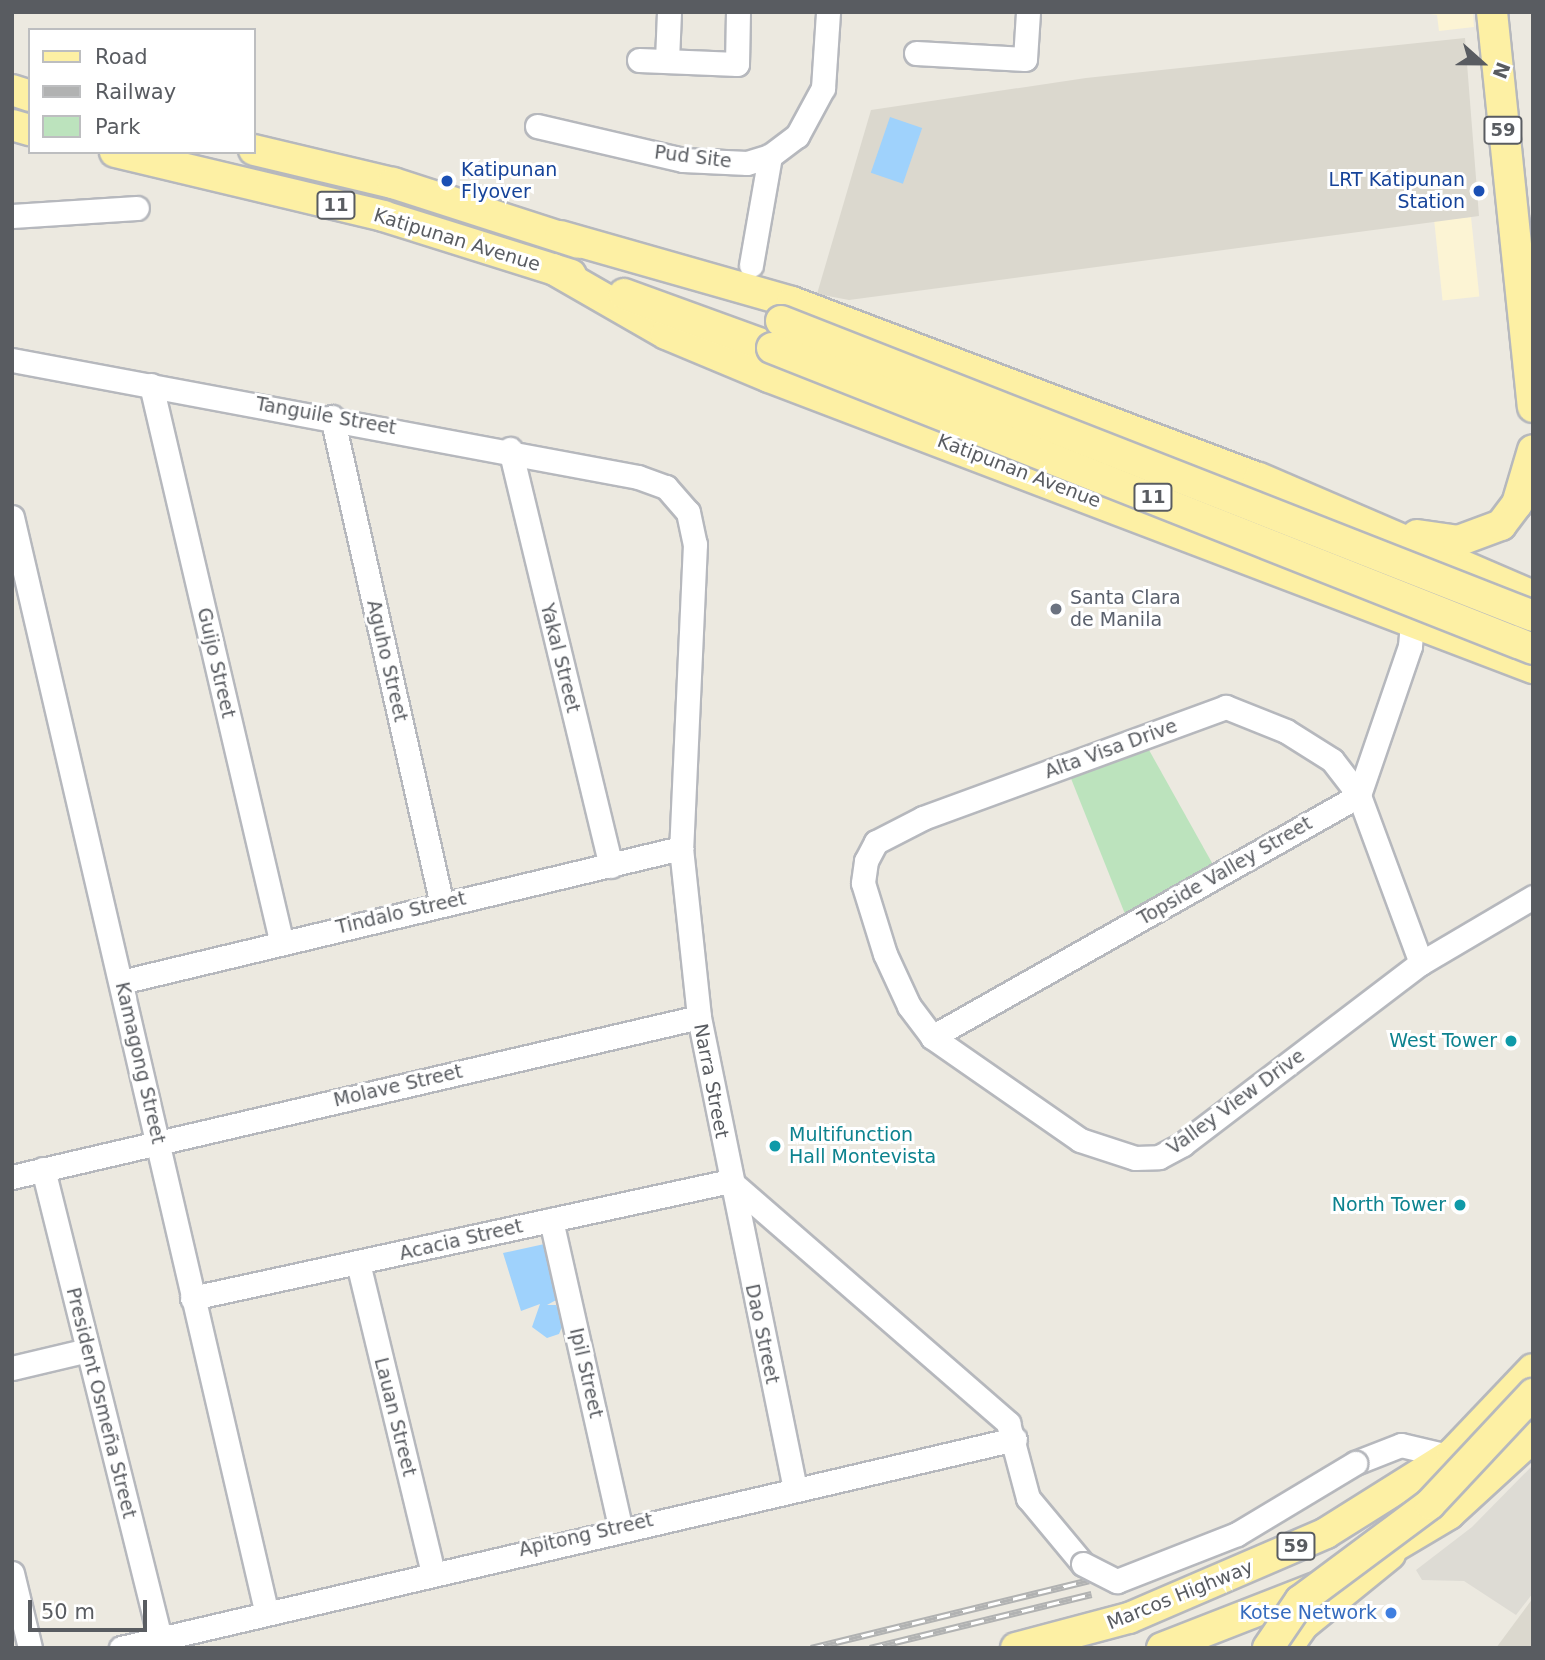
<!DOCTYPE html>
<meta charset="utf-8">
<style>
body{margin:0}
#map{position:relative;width:1545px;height:1660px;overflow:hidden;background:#ece9e0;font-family:"DejaVu Sans",sans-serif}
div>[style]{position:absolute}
.commercial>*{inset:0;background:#fcf4d4;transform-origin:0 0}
.industrial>*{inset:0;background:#dddbd4}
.education>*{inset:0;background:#dbd8ce}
.green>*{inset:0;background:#bce3bd}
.water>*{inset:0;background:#9fd2fc;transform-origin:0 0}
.roads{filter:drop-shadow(2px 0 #b6b8bd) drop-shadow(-2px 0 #b6b8bd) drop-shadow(0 2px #b6b8bd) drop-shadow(0 -2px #b6b8bd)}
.minor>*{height:23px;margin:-11.5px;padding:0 11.5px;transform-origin:11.5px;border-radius:11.5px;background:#fff}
.major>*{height:30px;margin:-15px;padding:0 15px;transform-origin:15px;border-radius:15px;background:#fdf0a4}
.rail>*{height:7px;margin-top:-3.5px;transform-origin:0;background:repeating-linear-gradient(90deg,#fff 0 13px,#b1b2b2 0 26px);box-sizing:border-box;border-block:2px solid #b1b2b2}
.bridges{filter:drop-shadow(2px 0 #b6b8bd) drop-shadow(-2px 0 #b6b8bd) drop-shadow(0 2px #b6b8bd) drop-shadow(0 -2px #b6b8bd)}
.minor-bridge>*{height:23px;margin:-11.5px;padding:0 11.5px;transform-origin:11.5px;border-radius:11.5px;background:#fff}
.major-bridge>*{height:30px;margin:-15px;padding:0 15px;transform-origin:15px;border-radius:15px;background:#fdf0a4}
.dots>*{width:19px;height:19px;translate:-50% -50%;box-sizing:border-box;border:4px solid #fff;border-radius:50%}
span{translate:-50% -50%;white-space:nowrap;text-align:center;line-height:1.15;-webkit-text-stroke:6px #fff;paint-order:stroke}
.shield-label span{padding:2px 5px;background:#fff;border:2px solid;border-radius:5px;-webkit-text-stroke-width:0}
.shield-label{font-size:18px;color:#595c61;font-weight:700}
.street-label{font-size:19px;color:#595c61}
.transit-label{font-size:19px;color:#164399}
.left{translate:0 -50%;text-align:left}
.right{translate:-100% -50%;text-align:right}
.worship-label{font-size:19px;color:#5b616d}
.culture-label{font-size:19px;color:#0d838f}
.shop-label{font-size:19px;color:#366cbe}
.frame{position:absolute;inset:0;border:14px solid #595c61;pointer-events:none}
.legend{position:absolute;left:28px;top:28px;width:228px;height:126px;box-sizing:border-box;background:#fff;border:2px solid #bdbec0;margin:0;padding:9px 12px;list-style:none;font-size:21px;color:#595c61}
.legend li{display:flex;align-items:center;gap:14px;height:35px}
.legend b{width:35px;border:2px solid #bdbec0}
.north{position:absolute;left:1447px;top:28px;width:70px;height:70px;-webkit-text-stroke:5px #fff;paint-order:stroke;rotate:111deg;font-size:19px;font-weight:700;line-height:28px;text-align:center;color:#595c61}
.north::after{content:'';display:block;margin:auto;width:24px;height:32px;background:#595c61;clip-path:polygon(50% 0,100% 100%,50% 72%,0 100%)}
.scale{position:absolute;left:28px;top:1600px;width:119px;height:32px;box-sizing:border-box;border:4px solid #595c61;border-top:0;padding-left:9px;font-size:21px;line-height:24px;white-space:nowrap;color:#595c61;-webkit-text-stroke:5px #fff;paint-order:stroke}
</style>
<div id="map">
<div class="commercial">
<i style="clip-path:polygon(1417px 12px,1473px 12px,1474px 27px,1439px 31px,1437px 15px)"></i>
<i style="left:1471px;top:217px;width:80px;height:37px;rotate:84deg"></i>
</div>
<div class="industrial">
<i style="clip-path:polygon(1533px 1465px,1533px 1593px,1516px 1615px,1464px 1581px,1422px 1580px,1416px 1570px,1472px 1527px)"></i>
</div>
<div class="education">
<i style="clip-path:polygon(1465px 38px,1479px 216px,849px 300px,817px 294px,871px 110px,1086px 78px)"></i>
<i style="clip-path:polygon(1533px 1598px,1533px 1648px,1496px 1648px)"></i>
</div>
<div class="green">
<i style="clip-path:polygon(1149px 750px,1216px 870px,1127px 919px,1070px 776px)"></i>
</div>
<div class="water">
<i style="left:890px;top:117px;width:34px;height:59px;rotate:19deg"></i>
<i style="clip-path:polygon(549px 1243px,558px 1299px,547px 1305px,556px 1305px,564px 1322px,559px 1334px,547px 1338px,532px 1327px,540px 1304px,521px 1311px,503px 1253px)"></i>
</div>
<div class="roads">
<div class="minor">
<i style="left:916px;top:53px;width:109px;rotate:3.2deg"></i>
<i style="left:1025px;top:59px;width:47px;rotate:-86.3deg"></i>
<i style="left:639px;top:60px;width:98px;rotate:2.3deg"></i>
<i style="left:737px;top:64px;width:52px;rotate:-88.9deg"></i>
<i style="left:667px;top:60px;width:48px;rotate:-87.6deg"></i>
<i style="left:537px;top:126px;width:150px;rotate:13.1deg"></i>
<i style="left:683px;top:160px;width:64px;rotate:2.7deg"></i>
<i style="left:747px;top:163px;width:24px;rotate:-17deg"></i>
<i style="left:770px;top:156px;width:34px;rotate:-37deg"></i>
<i style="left:797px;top:136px;width:55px;rotate:-61.6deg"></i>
<i style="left:823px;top:88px;width:76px;rotate:-86.2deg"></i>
<i style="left:12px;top:216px;width:125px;rotate:-3.7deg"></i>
<i style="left:751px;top:265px;width:111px;rotate:-80.1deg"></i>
<i style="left:12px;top:360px;width:637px;rotate:10.59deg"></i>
<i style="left:638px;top:477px;width:30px;rotate:20deg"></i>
<i style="left:666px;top:487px;width:33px;rotate:49deg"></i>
<i style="left:688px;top:512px;width:33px;rotate:78deg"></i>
<i style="left:695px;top:544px;width:304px;rotate:92.6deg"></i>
<i style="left:681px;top:848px;width:170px;rotate:83.9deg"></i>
<i style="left:699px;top:1017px;width:480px;rotate:78.5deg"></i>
<i style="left:151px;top:385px;width:570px;rotate:76.82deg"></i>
<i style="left:332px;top:417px;width:499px;rotate:77.3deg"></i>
<i style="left:510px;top:449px;width:429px;rotate:76.4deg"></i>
<i style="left:12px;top:517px;width:1122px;rotate:76.92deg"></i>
<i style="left:1421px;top:963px;width:179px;rotate:-110.3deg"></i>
<i style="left:1359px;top:795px;width:44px;rotate:-127.6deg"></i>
<i style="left:1332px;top:760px;width:54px;rotate:-147.8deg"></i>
<i style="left:1286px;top:731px;width:65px;rotate:-158.2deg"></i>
<i style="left:1226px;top:707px;width:323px;rotate:159.9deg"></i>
<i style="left:923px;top:818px;width:53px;rotate:152.9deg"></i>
<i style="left:876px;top:842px;width:21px;rotate:118deg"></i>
<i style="left:866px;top:861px;width:22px;rotate:98deg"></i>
<i style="left:863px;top:883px;width:74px;rotate:72.8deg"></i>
<i style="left:885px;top:954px;width:57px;rotate:65.2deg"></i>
<i style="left:909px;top:1006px;width:39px;rotate:53deg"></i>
<i style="left:932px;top:1037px;width:180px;rotate:34.8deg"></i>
<i style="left:1080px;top:1140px;width:58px;rotate:18.1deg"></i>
<i style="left:1135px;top:1158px;width:24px;rotate:-2deg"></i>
<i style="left:1159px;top:1157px;width:27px;rotate:-28deg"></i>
<i style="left:1183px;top:1144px;width:299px;rotate:-37.3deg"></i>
<i style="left:1421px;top:963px;width:130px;rotate:-30.5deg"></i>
<i style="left:121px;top:982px;width:576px;rotate:-13.46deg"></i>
<i style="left:932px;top:1037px;width:491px;rotate:-29.5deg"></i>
<i style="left:1359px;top:795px;width:157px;rotate:-71.1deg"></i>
<i style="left:1410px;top:646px;width:25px;rotate:-85deg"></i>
<i style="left:43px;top:1169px;width:483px;rotate:76deg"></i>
<i style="left:12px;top:1177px;width:705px;rotate:-13.11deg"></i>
<i style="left:730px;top:1181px;width:369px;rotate:41deg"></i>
<i style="left:1008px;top:1423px;width:78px;rotate:75.1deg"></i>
<i style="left:1028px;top:1498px;width:86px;rotate:50.2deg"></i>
<i style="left:551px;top:1220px;width:315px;rotate:77.3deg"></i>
<i style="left:358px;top:1263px;width:316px;rotate:76.4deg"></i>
<i style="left:192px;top:1298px;width:551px;rotate:-12.27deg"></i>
<i style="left:12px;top:1368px;width:78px;rotate:-13.3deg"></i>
<i style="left:1355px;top:1463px;width:49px;rotate:-21.4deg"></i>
<i style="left:1401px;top:1445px;width:48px;rotate:13.2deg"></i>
<i style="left:12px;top:1573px;width:77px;rotate:76.5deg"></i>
<i style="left:121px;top:1648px;width:918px;rotate:-13.16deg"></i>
</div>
<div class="major">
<i style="left:1492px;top:12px;width:397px;rotate:84.1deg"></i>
<i style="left:12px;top:90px;width:19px;rotate:18deg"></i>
<i style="left:12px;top:125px;width:19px;rotate:16deg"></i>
<i style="left:254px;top:150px;width:143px;rotate:13.4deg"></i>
<i style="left:393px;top:183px;width:195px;rotate:17.9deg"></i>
<i style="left:115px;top:152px;width:276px;rotate:13.4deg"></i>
<i style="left:383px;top:216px;width:197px;rotate:17.4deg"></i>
<i style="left:560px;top:236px;width:241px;rotate:15.9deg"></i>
<i style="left:792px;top:302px;width:499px;rotate:20.7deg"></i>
<i style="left:1259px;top:478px;width:298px;rotate:23.3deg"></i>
<i style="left:553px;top:269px;width:130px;rotate:29.9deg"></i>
<i style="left:666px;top:334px;width:112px;rotate:22.7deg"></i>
<i style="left:769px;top:377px;width:818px;rotate:20.85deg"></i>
<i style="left:624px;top:294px;width:158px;rotate:20deg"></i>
<i style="left:1417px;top:535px;width:41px;rotate:8.3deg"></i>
<i style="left:1458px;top:541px;width:46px;rotate:-20.4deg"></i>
<i style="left:1501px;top:525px;width:26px;rotate:-53deg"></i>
<i style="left:1517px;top:504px;width:56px;rotate:-73.5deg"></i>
<i style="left:1370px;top:1561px;width:92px;rotate:-30.7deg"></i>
<i style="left:1449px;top:1514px;width:114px;rotate:-42.5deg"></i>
<i style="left:1016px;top:1648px;width:117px;rotate:-14.9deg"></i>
<i style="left:1129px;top:1618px;width:215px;rotate:-23.3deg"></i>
<i style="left:1326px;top:1533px;width:149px;rotate:-32.1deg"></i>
<i style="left:1452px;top:1454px;width:117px;rotate:-46.4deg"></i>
<i style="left:1162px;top:1648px;width:165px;rotate:-21.3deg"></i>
<i style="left:1287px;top:1648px;width:29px;rotate:-55deg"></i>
<i style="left:1304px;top:1624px;width:111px;rotate:-39.1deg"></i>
</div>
</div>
<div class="rail">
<i style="left:811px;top:1648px;width:286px;rotate:-13.7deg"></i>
<i style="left:870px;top:1648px;width:228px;rotate:-13.7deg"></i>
</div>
<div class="bridges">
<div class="minor-bridge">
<i style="left:1083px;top:1564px;width:38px;rotate:27deg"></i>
<i style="left:1117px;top:1581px;width:129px;rotate:-21.4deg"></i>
<i style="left:1237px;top:1534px;width:138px;rotate:-31deg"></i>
</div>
<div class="major-bridge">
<i style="left:781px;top:321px;width:808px;rotate:21.42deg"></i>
<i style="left:772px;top:348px;width:818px;rotate:21.58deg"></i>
<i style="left:1268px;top:1648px;width:57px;rotate:-55.8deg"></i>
<i style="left:1300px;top:1601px;width:162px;rotate:-36.7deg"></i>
<i style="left:1430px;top:1504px;width:151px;rotate:-46.9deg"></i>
</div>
</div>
<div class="dots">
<i style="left:447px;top:181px;background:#1a4fb4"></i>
<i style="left:1479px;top:191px;background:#1a4fb4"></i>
<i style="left:1056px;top:609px;background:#6b7280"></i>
<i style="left:1511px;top:1041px;background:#0f9aa8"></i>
<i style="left:775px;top:1146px;background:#0f9aa8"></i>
<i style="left:1460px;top:1205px;background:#0f9aa8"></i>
<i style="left:1391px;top:1613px;background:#3f7fe0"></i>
</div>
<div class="shield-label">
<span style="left:1503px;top:130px">59</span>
<span style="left:336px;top:205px">11</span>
<span style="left:1153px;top:497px">11</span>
<span style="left:1296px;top:1546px">59</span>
</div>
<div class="street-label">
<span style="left:693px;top:157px;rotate:7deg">Pud Site</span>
<span style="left:457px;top:240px;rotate:17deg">Katipunan Avenue</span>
<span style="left:326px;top:416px;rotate:10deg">Tanguile Street</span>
<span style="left:1019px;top:471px;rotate:21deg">Katipunan Avenue</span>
<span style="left:560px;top:658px;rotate:76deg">Yakal Street</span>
<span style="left:387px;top:661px;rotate:77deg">Aguho Street</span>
<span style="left:216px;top:663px;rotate:77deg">Guijo Street</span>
<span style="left:1111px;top:749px;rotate:-20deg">Alta Visa Drive</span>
<span style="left:1225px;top:871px;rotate:-30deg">Topside Valley Street</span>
<span style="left:401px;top:913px;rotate:-13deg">Tindalo Street</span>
<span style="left:140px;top:1063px;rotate:77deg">Kamagong Street</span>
<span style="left:711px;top:1081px;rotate:79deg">Narra Street</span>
<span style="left:398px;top:1086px;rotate:-13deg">Molave Street</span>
<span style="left:1236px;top:1102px;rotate:-36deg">Valley View Drive</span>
<span style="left:461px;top:1240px;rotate:-13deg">Acacia Street</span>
<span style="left:762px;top:1334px;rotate:78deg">Dao Street</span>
<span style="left:586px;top:1373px;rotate:77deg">Ipil Street</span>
<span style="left:101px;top:1403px;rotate:76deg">President Osmeña Street</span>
<span style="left:395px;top:1417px;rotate:76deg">Lauan Street</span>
<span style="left:586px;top:1535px;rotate:-13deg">Apitong Street</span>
<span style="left:1180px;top:1595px;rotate:-22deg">Marcos Highway</span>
</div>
<div class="transit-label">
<span class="left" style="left:461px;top:181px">Katipunan<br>Flyover</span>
<span class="right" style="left:1465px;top:191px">LRT Katipunan<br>Station</span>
</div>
<div class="worship-label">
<span class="left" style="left:1070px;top:609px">Santa Clara<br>de Manila</span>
</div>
<div class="culture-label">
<span class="right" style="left:1497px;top:1041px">West Tower</span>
<span class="left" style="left:789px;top:1146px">Multifunction<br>Hall Montevista</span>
<span class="right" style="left:1446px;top:1205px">North Tower</span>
</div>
<div class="shop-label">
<span class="right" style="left:1377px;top:1613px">Kotse Network</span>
</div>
<div class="frame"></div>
<ul class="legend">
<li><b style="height:9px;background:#fdf0a4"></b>Road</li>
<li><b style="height:9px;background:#b1b2b2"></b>Railway</li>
<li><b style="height:19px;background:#bce3bd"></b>Park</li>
</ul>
<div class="north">N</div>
<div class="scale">50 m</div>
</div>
